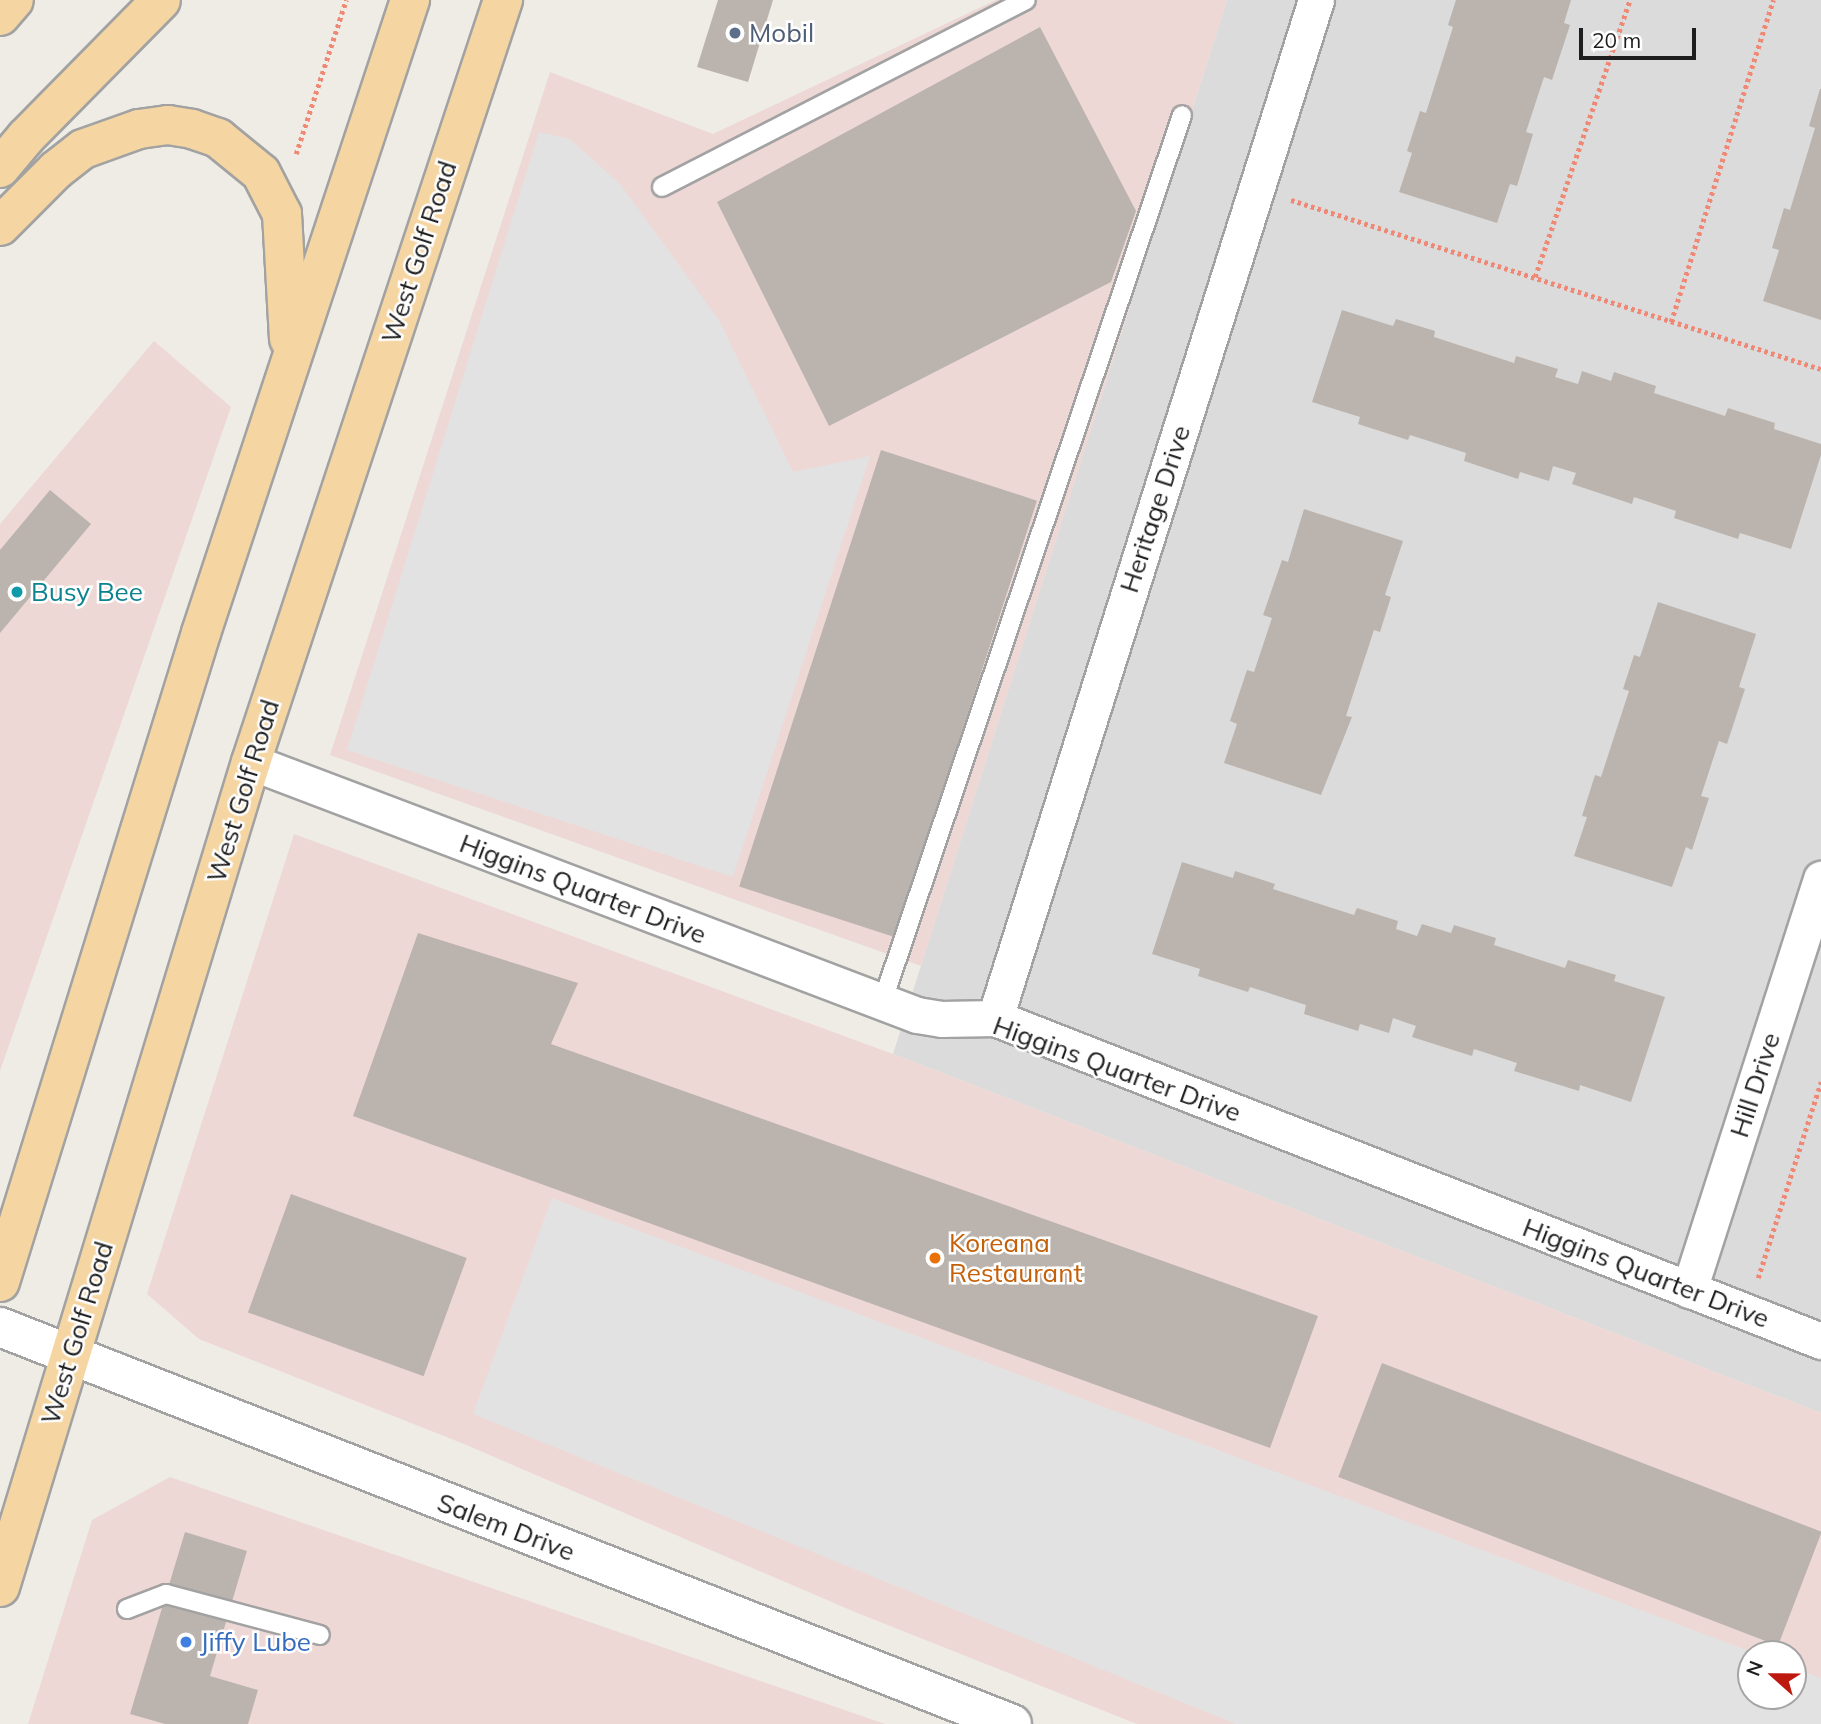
<!DOCTYPE html>
<style>
body{margin:0}
#map{position:relative;width:1821px;height:1724px;overflow:hidden;background:#eeece5;font-family:Mulish,sans-serif}
div>[style]{position:absolute}
.residential>*{inset:0;background:#dcdbdb}
.commercial>*{inset:0;background:#eed8d5}
.parking>*{inset:0;background:#e2e2e2}
.building>*{inset:0;background:#bbb4ae;transform-origin:0 0}
.path>*{height:4.5px;margin-top:-2.25px;transform-origin:0;background:repeating-linear-gradient(90deg,#ef8875 0 3.5px,transparent 0 7px)}
.roads{filter:drop-shadow(2px 0 #a2a2a2) drop-shadow(-2px 0 #a2a2a2) drop-shadow(0 2px #a2a2a2) drop-shadow(0 -2px #a2a2a2)}
.service>*{height:18px;margin:-9px;padding:0 9px;transform-origin:9px;border-radius:9px;background:#fff}
.minor>*{height:35px;margin:-17.5px;padding:0 17.5px;transform-origin:17.5px;border-radius:17.5px;background:#fff}
.tertiary>*{height:38px;margin:-19px;padding:0 19px;transform-origin:19px;border-radius:19px;background:#fff}
.primary>*{height:38px;margin:-19px;padding:0 19px;transform-origin:19px;border-radius:19px;background:#f5d6a3}
.dots>*{width:19px;height:19px;translate:-50% -50%;box-sizing:border-box;border:4px solid #fff;border-radius:50%}
span{translate:-50% -50%;white-space:nowrap;text-align:center;line-height:1.15;-webkit-text-stroke:5px #fff;paint-order:stroke}
.service-label{font-size:26px;color:#4e5e75}
.left{translate:0 -50%;text-align:left}
.street-label{font-size:26px;color:#1e1e1e}
.culture-label{font-size:26px;color:#0d838f}
.food-label{font-size:26px;color:#c56008}
.shop-label{font-size:26px;color:#366cbe}
.north{position:absolute;left:1737px;top:1640px;width:70px;height:70px;box-sizing:border-box;background:#fff;border:2px solid #a5a5a5;border-radius:50%;rotate:291deg;font-size:19px;font-weight:700;line-height:28px;text-align:center;color:#1e1e1e}
.north::after{content:'';display:block;margin:auto;width:24px;height:32px;background:#bd190f;clip-path:polygon(50% 0,100% 100%,50% 72%,0 100%)}
.scale{position:absolute;left:1579px;top:28px;width:117px;height:32px;box-sizing:border-box;border:4px solid #1e1e1e;border-top:0;padding-left:9px;font-size:21px;line-height:24px;white-space:nowrap;color:#1e1e1e;-webkit-text-stroke:5px #fff;paint-order:stroke}
</style>
<div id="map">
<div class="residential">
<i style="clip-path:polygon(1227px 0,1821px 0,1821px 1413px,893px 1054px)"></i>
</div>
<div class="commercial">
<i style="clip-path:polygon(996px 0,1227px 0,921px 966px,330px 755px,550px 72px,713px 134px)"></i>
<i style="clip-path:polygon(154px 341px,231px 407px,0 1071px,0 524px)"></i>
<i style="clip-path:polygon(evenodd,294px 834px,893px 1054px,1821px 1413px,1821px 1724px,1137px 1724px,855px 1612px,464px 1444px,199px 1339px,147px 1294px,294px 834px,1751px 1654px,1793px 1654px,1793px 1696px,1751px 1696px,1751px 1654px)"></i>
<i style="clip-path:polygon(170px 1477px,885px 1724px,28px 1724px,92px 1520px)"></i>
</div>
<div class="parking">
<i style="clip-path:polygon(539px 132px,570px 139px,620px 184px,719px 320px,793px 472px,870px 456px,733px 877px,347px 750px)"></i>
<i style="clip-path:polygon(552px 1198px,1757px 1654px,1751px 1654px,1751px 1696px,1793px 1696px,1793px 1668px,1821px 1678px,1821px 1724px,1236px 1724px,473px 1414px)"></i>
</div>
<div class="building">
<i style="clip-path:polygon(718px 0,773px 0,748px 82px,697px 67px)"></i>
<i style="clip-path:polygon(1456px 0,1571px 0,1564px 23px,1570px 25px,1552px 80px,1544px 77px,1526px 132px,1533px 134px,1517px 186px,1510px 184px,1497px 223px,1399px 192px,1412px 153px,1407px 151px,1420px 111px,1426px 113px,1453px 27px,1448px 25px)"></i>
<i style="clip-path:polygon(1040px 27px,1136px 211px,1111px 282px,829px 426px,717px 202px)"></i>
<i style="clip-path:polygon(1820px 89px,1821px 89px,1821px 320px,1763px 301px,1779px 250px,1772px 248px,1784px 208px,1790px 210px,1815px 128px,1809px 126px)"></i>
<i style="clip-path:polygon(1342px 310px,1393px 326px,1396px 319px,1435px 331px,1434px 337px,1514px 363px,1516px 356px,1558px 369px,1555px 377px,1578px 384px,1582px 371px,1611px 381px,1614px 372px,1656px 386px,1654px 393px,1725px 416px,1728px 408px,1775px 423px,1774px 429px,1821px 444px,1821px 455px,1791px 549px,1740px 533px,1738px 539px,1674px 518px,1676px 511px,1634px 497px,1632px 504px,1572px 484px,1576px 473px,1553px 466px,1549px 481px,1520px 472px,1518px 479px,1464px 461px,1466px 453px,1410px 435px,1408px 440px,1358px 424px,1360px 417px,1312px 402px)"></i>
<i style="left:881px;top:450px;width:164px;height:459px;rotate:18deg"></i>
<i style="clip-path:polygon(50px 490px,91px 524px,0 633px,0 550px)"></i>
<i style="clip-path:polygon(1304px 509px,1403px 541px,1385px 595px,1391px 597px,1380px 632px,1374px 630px,1346px 716px,1352px 717px,1321px 795px,1224px 763px,1237px 724px,1230px 721px,1247px 670px,1254px 672px,1272px 618px,1263px 615px,1282px 560px,1288px 562px)"></i>
<i style="clip-path:polygon(1658px 602px,1756px 634px,1739px 687px,1745px 689px,1727px 744px,1719px 741px,1701px 796px,1709px 798px,1692px 850px,1686px 847px,1672px 887px,1574px 856px,1587px 817px,1582px 816px,1595px 775px,1601px 777px,1629px 691px,1623px 689px,1634px 655px,1640px 657px)"></i>
<i style="clip-path:polygon(1182px 862px,1233px 878px,1235px 871px,1275px 884px,1273px 889px,1354px 915px,1357px 908px,1398px 921px,1396px 929px,1417px 936px,1422px 924px,1451px 933px,1454px 925px,1496px 938px,1494px 945px,1565px 968px,1568px 960px,1616px 975px,1614px 981px,1665px 997px,1631px 1102px,1580px 1085px,1579px 1091px,1514px 1071px,1517px 1063px,1474px 1049px,1472px 1056px,1412px 1037px,1416px 1026px,1393px 1018px,1389px 1033px,1360px 1024px,1358px 1031px,1304px 1014px,1306px 1005px,1250px 987px,1248px 992px,1198px 976px,1200px 969px,1152px 954px)"></i>
<i style="clip-path:polygon(418px 933px,578px 983px,551px 1044px,1318px 1316px,1270px 1448px,353px 1116px)"></i>
<i style="left:291px;top:1194px;width:187px;height:126px;rotate:20deg"></i>
<i style="left:1382px;top:1363px;width:471px;height:122px;rotate:21deg"></i>
<i style="clip-path:polygon(185px 1532px,247px 1551px,210px 1676px,258px 1690px,248px 1724px,165px 1724px,130px 1714px)"></i>
</div>
<div class="path">
<i style="left:296px;top:154px;width:162px;rotate:-72deg"></i>
<i style="left:1291px;top:200px;width:556px;rotate:17.69deg"></i>
<i style="left:1535px;top:277px;width:293px;rotate:-71.1deg"></i>
<i style="left:1671px;top:322px;width:338px;rotate:-72.4deg"></i>
<i style="left:1758px;top:1278px;width:206px;rotate:-72.2deg"></i>
</div>
<div class="roads">
<div class="service">
<i style="left:662px;top:187px;width:409px;rotate:-27.2deg"></i>
<i style="left:882px;top:1003px;width:937px;rotate:-71.33deg"></i>
<i style="left:127px;top:1609px;width:42px;rotate:-21deg"></i>
<i style="left:166px;top:1594px;width:159px;rotate:14.9deg"></i>
</div>
<div class="minor">
<i style="left:251px;top:762px;width:712px;rotate:20.8deg"></i>
<i style="left:917px;top:1015px;width:25px;rotate:9deg"></i>
<i style="left:942px;top:1019px;width:53px;rotate:-1.1deg"></i>
<i style="left:995px;top:1018px;width:887px;rotate:21.36deg"></i>
<i style="left:995px;top:1018px;width:1067px;rotate:-72.5deg"></i>
<i style="left:1689px;top:1290px;width:432px;rotate:-72.2deg"></i>
</div>
<div class="tertiary">
<i style="left:0;top:1327px;width:1087px;rotate:21.42deg"></i>
</div>
<div class="primary">
<i style="left:0;top:16px;width:21px;rotate:-49deg"></i>
<i style="left:0;top:168px;width:40px;rotate:-50deg"></i>
<i style="left:26px;top:137px;width:192px;rotate:-45.4deg"></i>
<i style="left:0;top:226px;width:79px;rotate:-45deg"></i>
<i style="left:56px;top:170px;width:34px;rotate:-38deg"></i>
<i style="left:83px;top:149px;width:59px;rotate:-19.7deg"></i>
<i style="left:139px;top:129px;width:29px;rotate:-8deg"></i>
<i style="left:168px;top:125px;width:24px;rotate:9deg"></i>
<i style="left:192px;top:129px;width:28px;rotate:19deg"></i>
<i style="left:218px;top:138px;width:55px;rotate:39.1deg"></i>
<i style="left:261px;top:173px;width:46px;rotate:62.9deg"></i>
<i style="left:282px;top:214px;width:125px;rotate:86.8deg"></i>
<i style="left:0;top:1282px;width:679px;rotate:-72.79deg"></i>
<i style="left:201px;top:633px;width:667px;rotate:-71.73deg"></i>
<i style="left:0;top:1587px;width:862px;rotate:-73.08deg"></i>
<i style="left:251px;top:762px;width:803px;rotate:-71.7deg"></i>
</div>
</div>
<div class="dots">
<i style="left:735px;top:33px;background:#5c6f8a"></i>
<i style="left:17px;top:592px;background:#0f9aa8"></i>
<i style="left:935px;top:1258px;background:#e8710a"></i>
<i style="left:186px;top:1642px;background:#3f7fe0"></i>
</div>
<div class="service-label">
<span class="left" style="left:749px;top:33px">Mobil</span>
</div>
<div class="street-label">
<span style="left:419px;top:252px;rotate:-72deg">West Golf Road</span>
<span style="left:1155px;top:509px;rotate:-72deg">Heritage Drive</span>
<span style="left:243px;top:791px;rotate:-73deg">West Golf Road</span>
<span style="left:583px;top:889px;rotate:21deg">Higgins Quarter Drive</span>
<span style="left:1117px;top:1069px;rotate:20deg">Higgins Quarter Drive</span>
<span style="left:1755px;top:1085px;rotate:-72deg">Hill Drive</span>
<span style="left:1646px;top:1273px;rotate:21deg">Higgins Quarter Drive</span>
<span style="left:77px;top:1333px;rotate:-73deg">West Golf Road</span>
<span style="left:506px;top:1527px;rotate:21deg">Salem Drive</span>
</div>
<div class="culture-label">
<span class="left" style="left:31px;top:592px">Busy Bee</span>
</div>
<div class="food-label">
<span class="left" style="left:949px;top:1258px">Koreana<br>Restaurant</span>
</div>
<div class="shop-label">
<span class="left" style="left:200px;top:1642px">Jiffy Lube</span>
</div>
<div class="north">N</div>
<div class="scale">20 m</div>
</div>
